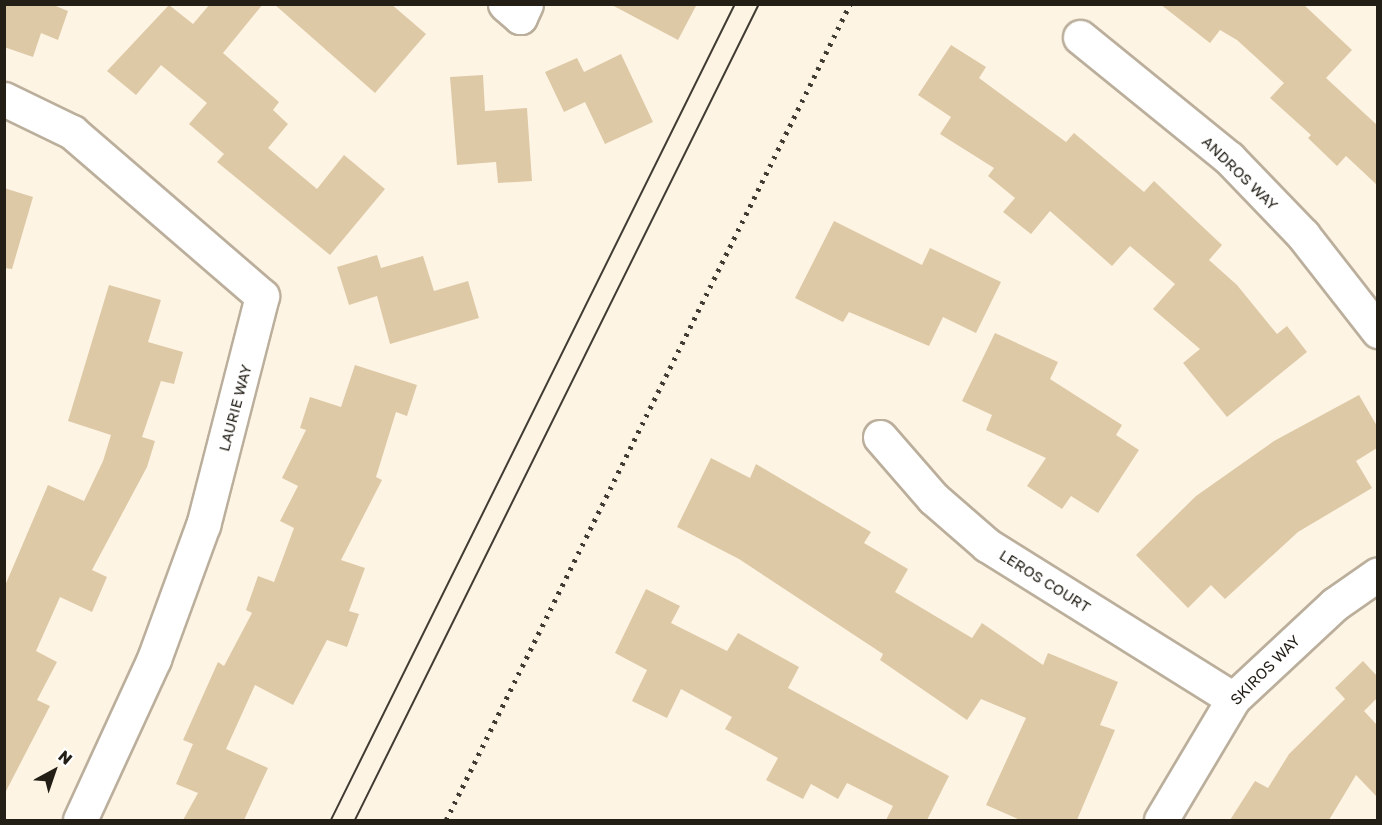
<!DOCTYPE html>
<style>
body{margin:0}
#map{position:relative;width:1382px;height:825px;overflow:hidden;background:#fef4e4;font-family:"Golos Text",sans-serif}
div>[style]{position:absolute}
.building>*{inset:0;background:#dec9a6}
.roads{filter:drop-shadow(2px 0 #bbaf9c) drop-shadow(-2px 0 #bbaf9c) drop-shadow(0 2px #bbaf9c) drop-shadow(0 -2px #bbaf9c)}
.street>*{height:33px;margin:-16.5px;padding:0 16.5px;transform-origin:16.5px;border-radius:16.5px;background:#fff}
.tram>*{height:1.5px;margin:-0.75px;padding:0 0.75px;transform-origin:0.75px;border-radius:0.75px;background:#413c33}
.rail>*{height:4.5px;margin-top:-2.25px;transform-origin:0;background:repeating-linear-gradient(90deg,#413c33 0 3px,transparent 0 9px)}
span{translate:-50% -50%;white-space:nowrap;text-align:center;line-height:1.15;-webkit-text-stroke:5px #fff;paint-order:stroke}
.street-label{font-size:15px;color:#231f17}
.frame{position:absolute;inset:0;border:6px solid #231f17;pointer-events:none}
.north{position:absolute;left:24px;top:741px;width:60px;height:60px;-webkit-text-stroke:4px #fff;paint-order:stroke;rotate:40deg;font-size:16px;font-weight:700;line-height:24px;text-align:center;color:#231f17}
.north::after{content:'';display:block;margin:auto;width:21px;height:27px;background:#231f17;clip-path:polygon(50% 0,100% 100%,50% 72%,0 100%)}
</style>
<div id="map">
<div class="building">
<i style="clip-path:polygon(4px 4px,51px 4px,68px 11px,58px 40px,41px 33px,33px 57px,4px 47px)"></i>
<i style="clip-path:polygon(210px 4px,263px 4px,223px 53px,279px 102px,273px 110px,288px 124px,268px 148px,317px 189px,344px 155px,385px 189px,330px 255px,217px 162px,224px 154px,189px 124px,207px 103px,161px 65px,136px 95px,107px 71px,169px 5px,193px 24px)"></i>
<i style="clip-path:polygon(274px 4px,391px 4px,426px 34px,375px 93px)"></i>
<i style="clip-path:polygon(610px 4px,697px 4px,678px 40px)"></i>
<i style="clip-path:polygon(1160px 4px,1303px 4px,1352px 50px,1326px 78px,1377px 125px,1377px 185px,1346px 156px,1337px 166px,1308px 138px,1311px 135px,1270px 98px,1284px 83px,1237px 40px,1220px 30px,1210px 43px)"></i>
<i style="clip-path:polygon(951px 45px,986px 67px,979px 78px,1066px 142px,1074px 133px,1144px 192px,1154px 181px,1222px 245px,1209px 260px,1237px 285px,1277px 334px,1287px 326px,1307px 352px,1227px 417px,1183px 363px,1200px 349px,1153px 309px,1175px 284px,1130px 246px,1112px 266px,1050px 211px,1031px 234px,1003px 212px,1015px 198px,988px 176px,994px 168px,940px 134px,951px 117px,918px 95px)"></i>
<i style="clip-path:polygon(621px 54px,653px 122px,605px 144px,585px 102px,564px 112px,545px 72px,577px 58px,584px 72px)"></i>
<i style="clip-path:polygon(483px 75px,485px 111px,527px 108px,532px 181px,498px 183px,496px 162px,457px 165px,450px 77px)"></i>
<i style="clip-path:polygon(4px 188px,33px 197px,12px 269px,4px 268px)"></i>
<i style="clip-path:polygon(834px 221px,922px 265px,930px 248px,1001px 282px,976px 333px,943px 317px,929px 346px,849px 312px,843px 322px,795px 298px)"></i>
<i style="clip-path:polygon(377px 255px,381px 268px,423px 256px,434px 291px,468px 281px,479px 318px,390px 344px,377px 296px,349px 305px,337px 267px)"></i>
<i style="clip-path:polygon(109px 285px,161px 300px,148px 342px,183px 352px,174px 384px,161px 381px,142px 437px,155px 441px,147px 467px,92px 570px,107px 577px,92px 612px,60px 597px,36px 651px,57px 662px,37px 700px,50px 706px,4px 795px,4px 588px,48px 485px,84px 501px,103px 461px,111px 435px,68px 421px)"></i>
<i style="clip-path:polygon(995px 333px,1058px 362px,1050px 379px,1122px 425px,1116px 435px,1139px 450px,1098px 513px,1071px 496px,1062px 509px,1027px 486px,1046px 458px,986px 430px,992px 415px,962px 401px)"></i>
<i style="clip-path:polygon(355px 365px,417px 385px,407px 416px,396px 412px,376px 477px,382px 480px,341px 560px,365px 568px,349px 611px,359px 614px,347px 647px,327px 640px,293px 705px,255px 685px,226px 749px,268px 768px,244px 820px,183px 820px,198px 793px,176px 784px,193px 744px,183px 740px,218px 662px,224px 666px,252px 613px,246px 610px,258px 576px,274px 582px,294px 528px,280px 521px,298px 486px,282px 478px,306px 430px,300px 428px,310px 397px,341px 407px)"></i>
<i style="clip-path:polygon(1359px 395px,1377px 426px,1377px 448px,1356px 461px,1372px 488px,1298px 532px,1225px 599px,1211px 585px,1188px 608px,1136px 555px,1196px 496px,1274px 441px)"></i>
<i style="clip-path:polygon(711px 458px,750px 478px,756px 464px,871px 532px,864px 543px,908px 569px,895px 592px,972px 638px,982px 623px,1043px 665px,1048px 653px,1118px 682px,1100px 725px,1115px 730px,1077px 820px,1020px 820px,986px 805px,1026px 718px,981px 699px,967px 720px,880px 660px,883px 654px,739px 559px,677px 527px)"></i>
<i style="clip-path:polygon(646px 589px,680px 606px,671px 623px,727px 651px,738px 633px,799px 667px,788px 688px,949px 776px,927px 820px,886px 820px,893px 806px,847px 783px,838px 799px,811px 784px,803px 799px,766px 780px,778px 758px,725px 729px,732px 717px,681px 689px,667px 718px,632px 701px,647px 670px,615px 653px)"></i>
<i style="clip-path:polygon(1363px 661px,1377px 676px,1377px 698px,1364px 711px,1377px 725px,1377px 797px,1356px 775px,1329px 820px,1230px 820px,1255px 781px,1268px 788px,1289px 754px,1345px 699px,1335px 688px)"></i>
</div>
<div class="roads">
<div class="street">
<i style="left:505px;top:4px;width:20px;rotate:41deg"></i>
<i style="left:520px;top:17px;width:14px;rotate:-65deg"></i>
<i style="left:1080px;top:37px;width:192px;rotate:39.1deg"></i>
<i style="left:1229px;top:158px;width:107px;rotate:46.1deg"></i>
<i style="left:1303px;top:235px;width:122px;rotate:52deg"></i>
<i style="left:4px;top:99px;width:76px;rotate:25.9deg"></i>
<i style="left:72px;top:132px;width:251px;rotate:40.8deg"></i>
<i style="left:262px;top:296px;width:236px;rotate:104.4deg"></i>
<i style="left:203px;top:525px;width:143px;rotate:110.1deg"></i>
<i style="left:154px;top:659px;width:177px;rotate:114.7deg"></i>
<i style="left:880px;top:437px;width:81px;rotate:49deg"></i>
<i style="left:933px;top:498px;width:72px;rotate:41deg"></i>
<i style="left:987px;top:545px;width:290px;rotate:32deg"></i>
<i style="left:1161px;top:820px;width:141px;rotate:-59.2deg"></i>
<i style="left:1233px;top:699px;width:139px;rotate:-43deg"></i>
<i style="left:1335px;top:604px;width:52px;rotate:-34.9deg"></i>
</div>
</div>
<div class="tram">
<i style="left:331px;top:820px;width:911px;rotate:-63.66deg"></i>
<i style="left:355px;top:820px;width:911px;rotate:-63.66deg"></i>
</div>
<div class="rail">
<i style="left:446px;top:820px;width:911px;rotate:-63.66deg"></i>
</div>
<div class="street-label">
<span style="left:1240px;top:173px;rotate:44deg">ANDROS WAY</span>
<span style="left:235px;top:408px;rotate:-75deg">LAURIE WAY</span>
<span style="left:1045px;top:581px;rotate:32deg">LEROS COURT</span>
<span style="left:1265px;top:670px;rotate:-45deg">SKIROS WAY</span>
</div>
<div class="frame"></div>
<div class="north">N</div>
</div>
